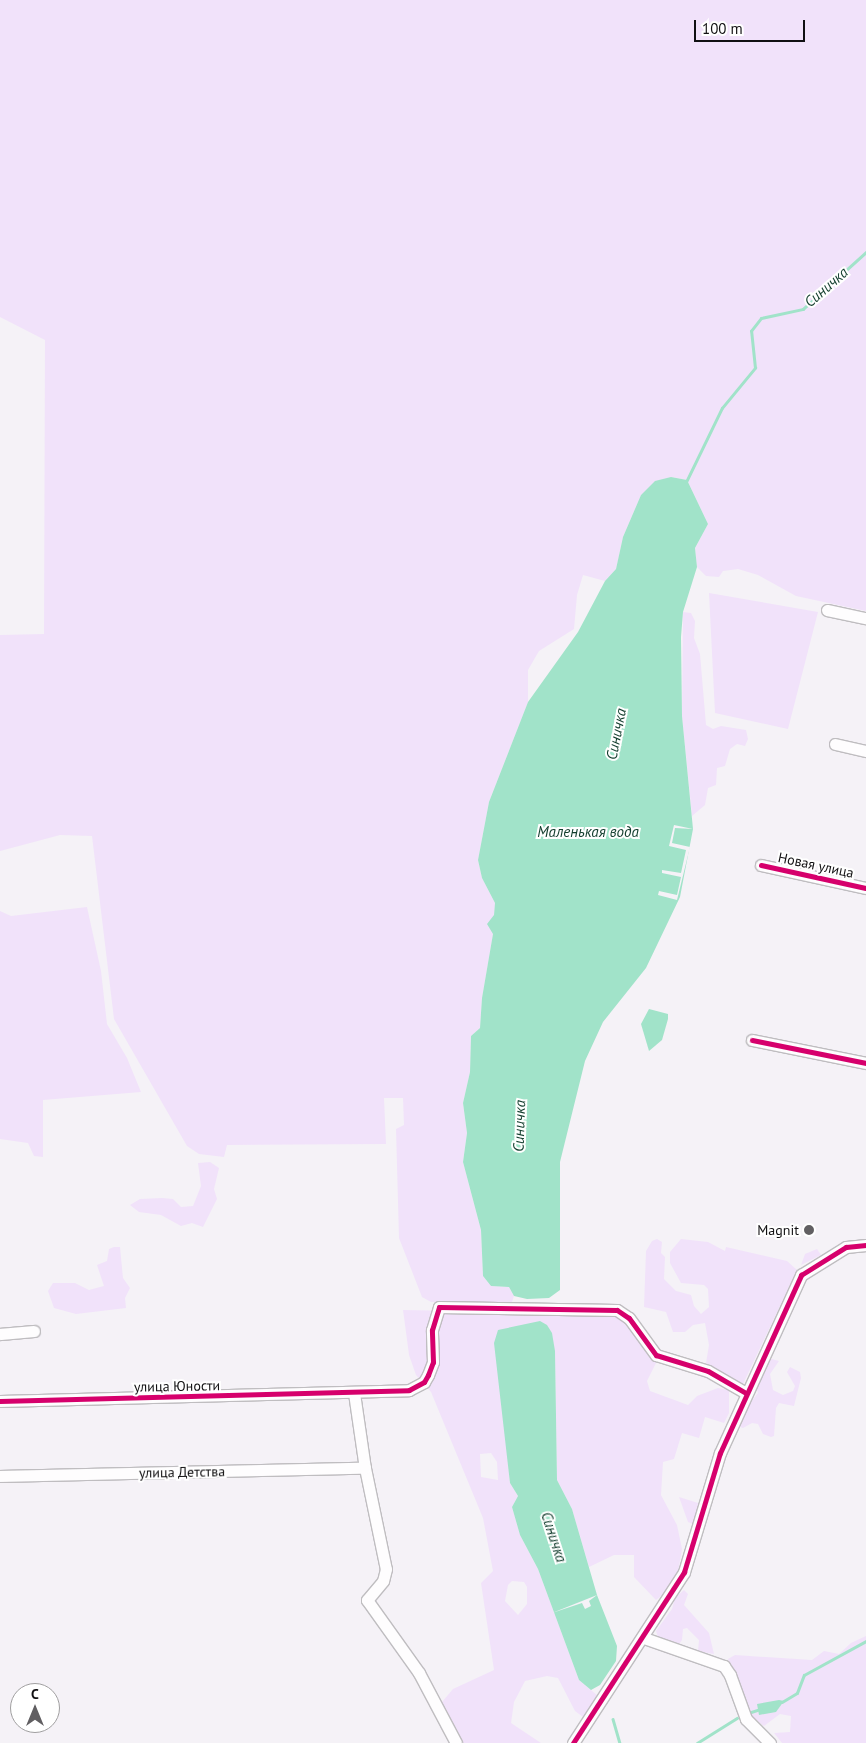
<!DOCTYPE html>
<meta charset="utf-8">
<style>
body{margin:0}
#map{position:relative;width:866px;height:1743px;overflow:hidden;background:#f5f2f7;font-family:"PT Sans",sans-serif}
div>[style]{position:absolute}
.green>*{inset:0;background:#f1e2fa}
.water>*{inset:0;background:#a1e3c9}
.pier>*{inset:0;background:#f5f2f7}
.stream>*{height:2.5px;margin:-1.25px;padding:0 1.25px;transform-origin:1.25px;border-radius:1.25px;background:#a1e3c9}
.roads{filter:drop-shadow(1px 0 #bfbdc0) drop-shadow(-1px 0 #bfbdc0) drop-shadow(0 1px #bfbdc0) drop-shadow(0 -1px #bfbdc0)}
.minor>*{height:11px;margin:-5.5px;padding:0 5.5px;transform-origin:5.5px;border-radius:5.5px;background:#fefdfe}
.cycleway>*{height:5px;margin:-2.5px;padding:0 2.5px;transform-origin:2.5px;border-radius:2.5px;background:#d6006c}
.dots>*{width:14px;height:14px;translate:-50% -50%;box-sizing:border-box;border:2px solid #fff;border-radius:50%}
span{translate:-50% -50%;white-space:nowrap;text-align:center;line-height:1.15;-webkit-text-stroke:4px #fff;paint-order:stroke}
.street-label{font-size:14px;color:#111012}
.poi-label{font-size:14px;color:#111012}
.right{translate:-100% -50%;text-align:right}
.water-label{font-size:15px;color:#123d2d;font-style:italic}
.north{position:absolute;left:10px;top:1683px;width:50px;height:50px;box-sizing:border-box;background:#fff;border:1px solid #a09fa0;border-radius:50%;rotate:0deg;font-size:14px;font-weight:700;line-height:20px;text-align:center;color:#111012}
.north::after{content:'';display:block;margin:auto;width:18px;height:22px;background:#615f62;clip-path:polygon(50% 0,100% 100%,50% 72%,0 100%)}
.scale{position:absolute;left:694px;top:20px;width:111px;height:22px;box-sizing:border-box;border:2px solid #111012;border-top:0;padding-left:6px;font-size:15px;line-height:18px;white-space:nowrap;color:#111012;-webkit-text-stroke:4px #fff;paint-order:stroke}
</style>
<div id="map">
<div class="green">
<i style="clip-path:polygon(0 0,866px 0,866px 611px,796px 596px,758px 575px,738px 569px,723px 571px,719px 577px,706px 576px,697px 567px,695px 548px,708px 524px,687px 480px,671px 477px,641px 495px,623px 537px,616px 569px,605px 581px,583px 575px,577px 595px,574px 629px,539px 651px,528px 670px,528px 702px,489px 802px,478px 860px,482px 878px,495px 903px,493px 934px,482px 998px,480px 1028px,471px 1036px,470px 1072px,463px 1103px,467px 1133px,463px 1162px,481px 1230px,483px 1276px,491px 1286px,509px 1287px,514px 1296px,512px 1302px,431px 1302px,422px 1297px,399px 1238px,396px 1129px,404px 1125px,403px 1098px,384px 1098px,386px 1144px,227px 1145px,224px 1157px,199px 1154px,187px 1146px,114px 1019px,92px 836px,60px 835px,0 851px,0 635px,44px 634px,45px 340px,0 317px)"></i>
<i style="clip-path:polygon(709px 593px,818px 612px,788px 729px,715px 713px)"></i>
<i style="clip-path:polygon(683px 612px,691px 613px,695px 621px,694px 638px,700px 654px,706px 725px,713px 729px,721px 726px,746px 730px,748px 739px,745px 746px,737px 744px,730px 749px,725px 766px,717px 768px,716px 785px,708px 788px,705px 805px,692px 816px,682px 716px)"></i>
<i style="clip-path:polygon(87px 907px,101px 971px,107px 1024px,127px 1058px,141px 1092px,43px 1100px,43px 1157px,34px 1156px,28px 1143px,0 1139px,0 911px,11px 916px)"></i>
<i style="clip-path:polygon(210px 1162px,219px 1168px,214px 1189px,217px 1199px,203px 1227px,192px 1223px,181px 1226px,161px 1215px,139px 1212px,130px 1205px,140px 1199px,162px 1198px,173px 1199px,181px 1207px,193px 1206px,201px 1186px,198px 1163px)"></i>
<i style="clip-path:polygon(657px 1239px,662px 1242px,661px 1253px,665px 1257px,664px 1279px,676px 1291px,691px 1295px,694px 1306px,701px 1314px,709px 1307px,708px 1289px,704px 1285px,681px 1283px,670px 1263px,670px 1252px,681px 1239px,708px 1242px,725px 1251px,726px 1247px,787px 1261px,797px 1270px,743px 1384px,706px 1363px,709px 1345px,705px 1323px,693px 1325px,685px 1332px,673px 1332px,666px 1312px,644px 1307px,646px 1251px,652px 1241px)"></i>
<i style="clip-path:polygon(114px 1247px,120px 1247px,123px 1278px,130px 1288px,125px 1298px,126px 1308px,76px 1314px,54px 1308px,48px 1291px,53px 1283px,75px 1283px,89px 1290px,104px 1286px,97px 1265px,107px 1261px,109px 1249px)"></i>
<i style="clip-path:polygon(817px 1249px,821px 1255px,801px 1265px,805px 1254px)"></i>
<i style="clip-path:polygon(evenodd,403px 1310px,612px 1314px,621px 1318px,647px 1353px,657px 1361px,647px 1381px,650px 1391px,688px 1405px,697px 1396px,718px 1388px,729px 1390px,729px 1413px,724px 1423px,705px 1417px,699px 1438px,682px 1433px,674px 1459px,663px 1462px,661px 1495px,677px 1525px,682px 1549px,678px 1572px,665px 1593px,656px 1600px,634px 1577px,634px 1555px,614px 1555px,589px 1567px,572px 1509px,557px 1480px,555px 1351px,501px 1382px,510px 1483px,518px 1496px,512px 1507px,520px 1535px,538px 1569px,579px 1680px,598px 1696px,583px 1717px,575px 1711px,558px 1678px,547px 1676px,525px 1681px,514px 1702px,511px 1723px,541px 1743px,458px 1743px,441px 1708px,442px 1702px,453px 1689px,494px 1670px,481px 1583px,493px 1571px,483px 1518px,431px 1392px,416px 1375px,409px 1355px,403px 1310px,491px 1453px,497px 1462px,498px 1480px,481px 1477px,480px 1454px,491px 1453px,403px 1310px,512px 1581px,524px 1582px,527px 1587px,527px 1604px,518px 1615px,505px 1601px,508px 1585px,512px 1581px)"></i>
<i style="clip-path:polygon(768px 1358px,779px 1361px,770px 1374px,773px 1390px,783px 1395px,793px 1391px,795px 1386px,787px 1372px,790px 1367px,800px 1372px,801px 1378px,794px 1406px,779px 1403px,776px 1408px,774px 1436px,771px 1437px,763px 1434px,758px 1424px,752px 1423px,743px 1428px,738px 1426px,744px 1411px,758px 1393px,755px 1383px)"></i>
<i style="clip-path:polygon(679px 1497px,698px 1503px,695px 1525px,688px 1522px)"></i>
<i style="clip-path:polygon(684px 1590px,688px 1594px,684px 1605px,709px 1633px,714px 1654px,698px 1651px,699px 1640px,687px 1628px,683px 1629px,682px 1640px,679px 1644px,658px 1637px,656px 1631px,672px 1609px,675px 1598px)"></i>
<i style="clip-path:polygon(866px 1636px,866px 1743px,782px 1743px,774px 1733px,790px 1732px,791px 1716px,780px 1714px,764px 1726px,750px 1716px,728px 1659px,735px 1655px,812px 1660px,824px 1651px,839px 1654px,851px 1643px)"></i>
</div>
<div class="water">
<i style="clip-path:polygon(671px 477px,687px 480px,708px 524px,695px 548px,697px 567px,683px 612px,681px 637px,682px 716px,693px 829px,680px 897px,646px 968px,603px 1022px,585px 1061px,560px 1162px,560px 1290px,549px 1298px,527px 1299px,514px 1296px,509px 1287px,491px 1286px,483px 1276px,481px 1230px,463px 1162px,467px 1133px,463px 1103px,470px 1072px,471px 1036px,480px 1028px,482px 998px,493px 934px,487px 924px,494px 915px,495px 903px,482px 878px,478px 860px,489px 802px,528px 702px,578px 632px,605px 581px,616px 569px,623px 537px,641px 495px,655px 481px)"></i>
<i style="clip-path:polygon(649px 1009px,668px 1014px,668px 1019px,662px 1040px,649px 1051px,641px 1024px)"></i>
<i style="clip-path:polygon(540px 1321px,547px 1325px,552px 1333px,555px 1351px,557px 1480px,572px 1509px,597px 1595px,617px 1646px,616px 1661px,600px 1685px,591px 1690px,579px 1680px,538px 1569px,520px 1535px,512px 1507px,518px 1496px,510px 1483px,494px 1343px,498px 1330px)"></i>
<i style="clip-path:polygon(779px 1700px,784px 1701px,776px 1712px,759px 1715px,757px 1704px)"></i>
</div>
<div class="pier">
<i style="clip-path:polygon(674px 825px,693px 829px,675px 828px,672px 843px,690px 847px,677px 900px,658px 895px,659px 891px,677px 895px,681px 877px,662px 873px,662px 870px,681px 873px,686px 850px,669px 846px)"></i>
<i style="clip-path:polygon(597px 1595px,589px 1601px,591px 1606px,585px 1609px,582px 1603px,552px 1613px)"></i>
</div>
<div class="stream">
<i style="left:686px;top:482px;width:82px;rotate:-64.1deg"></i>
<i style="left:722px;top:408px;width:52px;rotate:-50.5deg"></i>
<i style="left:755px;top:368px;width:37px;rotate:-96deg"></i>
<i style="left:751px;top:331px;width:16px;rotate:-52deg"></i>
<i style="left:761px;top:318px;width:43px;rotate:-12.1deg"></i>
<i style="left:803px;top:309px;width:85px;rotate:-42.1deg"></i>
<i style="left:782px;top:1702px;width:17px;rotate:-31deg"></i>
<i style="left:797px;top:1693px;width:19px;rotate:-69deg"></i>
<i style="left:804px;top:1675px;width:71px;rotate:-28.7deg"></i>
<i style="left:748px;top:1713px;width:13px;rotate:-18deg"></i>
<i style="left:613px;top:1719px;width:25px;rotate:74deg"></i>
<i style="left:697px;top:1743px;width:47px;rotate:-32deg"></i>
</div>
<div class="roads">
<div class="minor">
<i style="left:827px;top:610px;width:40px;rotate:12deg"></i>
<i style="left:835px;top:744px;width:32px;rotate:13deg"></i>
<i style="left:761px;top:865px;width:107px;rotate:12.4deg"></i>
<i style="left:752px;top:1040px;width:116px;rotate:11.4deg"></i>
<i style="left:0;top:1334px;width:34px;rotate:-5deg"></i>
<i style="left:354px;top:1393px;width:76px;rotate:81.7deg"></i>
<i style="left:365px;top:1468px;width:103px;rotate:78.3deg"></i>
<i style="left:386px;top:1569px;width:12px;rotate:104deg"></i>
<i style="left:383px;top:1581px;width:25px;rotate:130deg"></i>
<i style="left:367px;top:1600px;width:90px;rotate:54.5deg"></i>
<i style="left:419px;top:1673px;width:79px;rotate:62.1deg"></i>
<i style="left:0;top:1401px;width:409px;rotate:-1.5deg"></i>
<i style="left:409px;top:1390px;width:17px;rotate:-28deg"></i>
<i style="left:424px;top:1382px;width:8px;rotate:-60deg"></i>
<i style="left:428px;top:1375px;width:14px;rotate:-69deg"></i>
<i style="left:433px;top:1362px;width:32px;rotate:-92deg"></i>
<i style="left:432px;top:1330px;width:24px;rotate:-73deg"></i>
<i style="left:439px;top:1307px;width:178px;rotate:1deg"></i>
<i style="left:617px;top:1310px;width:14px;rotate:34deg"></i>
<i style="left:629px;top:1318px;width:46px;rotate:53.9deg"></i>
<i style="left:656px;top:1355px;width:54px;rotate:17.1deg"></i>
<i style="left:708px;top:1371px;width:44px;rotate:30.1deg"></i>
<i style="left:0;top:1476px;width:365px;rotate:-1.3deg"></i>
<i style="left:644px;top:1638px;width:85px;rotate:19.3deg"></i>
<i style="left:724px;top:1666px;width:11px;rotate:56deg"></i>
<i style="left:730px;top:1675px;width:47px;rotate:70deg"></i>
<i style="left:746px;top:1719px;width:34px;rotate:45deg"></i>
<i style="left:573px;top:1743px;width:204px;rotate:-57deg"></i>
<i style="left:684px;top:1572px;width:124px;rotate:-73.2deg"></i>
<i style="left:720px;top:1453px;width:196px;rotate:-65.5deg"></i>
<i style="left:801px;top:1275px;width:53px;rotate:-31.9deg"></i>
<i style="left:846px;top:1247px;width:20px;rotate:-6deg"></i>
</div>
</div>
<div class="cycleway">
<i style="left:761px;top:865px;width:107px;rotate:12.4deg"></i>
<i style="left:752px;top:1040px;width:116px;rotate:11.4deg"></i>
<i style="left:0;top:1401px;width:409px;rotate:-1.5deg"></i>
<i style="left:409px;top:1390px;width:17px;rotate:-28deg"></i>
<i style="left:424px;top:1382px;width:8px;rotate:-60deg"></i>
<i style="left:428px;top:1375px;width:14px;rotate:-69deg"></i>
<i style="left:433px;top:1362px;width:32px;rotate:-92deg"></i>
<i style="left:432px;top:1330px;width:24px;rotate:-73deg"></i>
<i style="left:439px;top:1307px;width:178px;rotate:1deg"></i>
<i style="left:617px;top:1310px;width:14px;rotate:34deg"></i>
<i style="left:629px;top:1318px;width:46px;rotate:53.9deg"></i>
<i style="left:656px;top:1355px;width:54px;rotate:17.1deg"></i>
<i style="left:708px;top:1371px;width:44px;rotate:30.1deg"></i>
<i style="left:573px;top:1743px;width:204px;rotate:-57deg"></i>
<i style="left:684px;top:1572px;width:124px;rotate:-73.2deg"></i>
<i style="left:720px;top:1453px;width:196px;rotate:-65.5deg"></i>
<i style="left:801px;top:1275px;width:53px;rotate:-31.9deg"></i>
<i style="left:846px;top:1247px;width:20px;rotate:-6deg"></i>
</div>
<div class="dots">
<i style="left:809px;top:1230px;background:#615f62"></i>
</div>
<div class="street-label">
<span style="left:816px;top:865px;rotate:12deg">Новая улица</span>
<span style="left:177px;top:1386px;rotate:-1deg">улица Юности</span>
<span style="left:182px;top:1472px;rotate:-1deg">улица Детства</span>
</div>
<div class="poi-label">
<span class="right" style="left:799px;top:1230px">Magnit</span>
</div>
<div class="water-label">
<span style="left:826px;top:287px;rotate:-41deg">Синичка</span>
<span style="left:616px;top:734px;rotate:-79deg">Синичка</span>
<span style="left:588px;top:832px">Маленькая вода</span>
<span style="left:519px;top:1126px;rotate:-88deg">Синичка</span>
<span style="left:554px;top:1537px;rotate:72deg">Синичка</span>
</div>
<div class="north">С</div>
<div class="scale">100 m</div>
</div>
